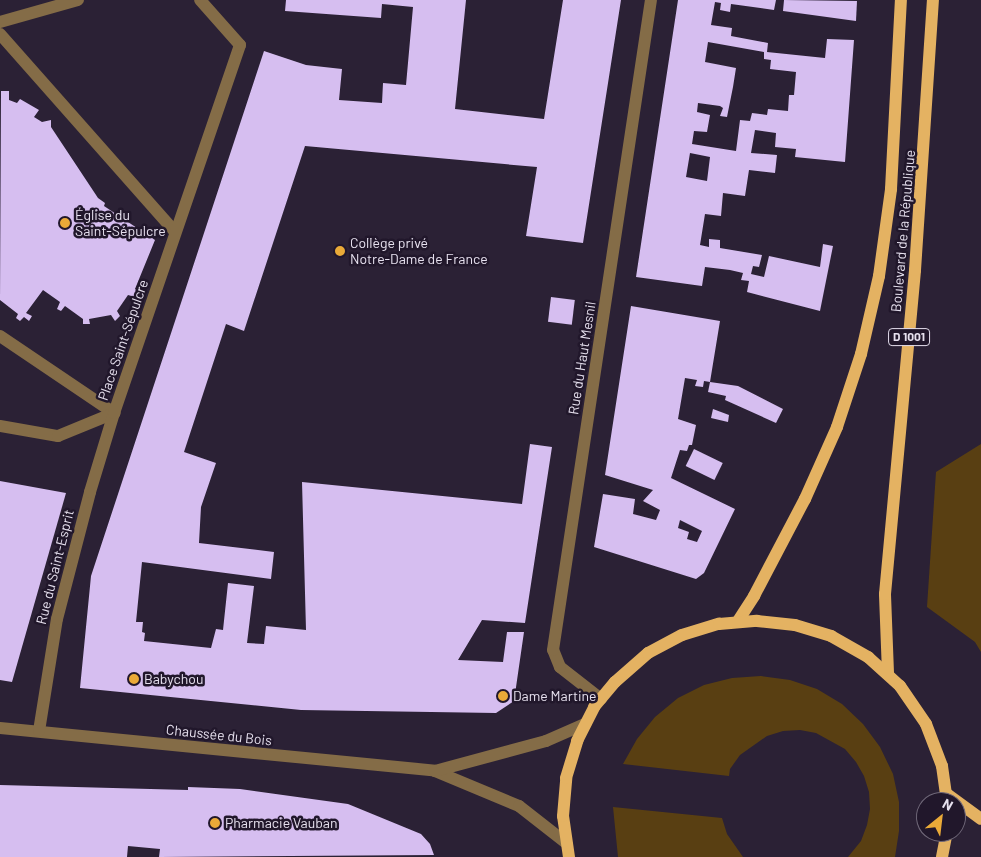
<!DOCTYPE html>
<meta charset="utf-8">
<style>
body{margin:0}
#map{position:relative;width:981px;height:857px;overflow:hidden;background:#2b2135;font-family:Barlow,sans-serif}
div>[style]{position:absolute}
.green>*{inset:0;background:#593f12}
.building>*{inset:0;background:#d6bef0;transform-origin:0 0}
.minor>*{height:12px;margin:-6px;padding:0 6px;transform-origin:6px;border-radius:6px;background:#846c47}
.major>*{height:12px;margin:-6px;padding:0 6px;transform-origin:6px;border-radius:6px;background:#e4b262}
.dots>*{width:14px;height:14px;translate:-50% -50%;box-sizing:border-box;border:2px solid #21172b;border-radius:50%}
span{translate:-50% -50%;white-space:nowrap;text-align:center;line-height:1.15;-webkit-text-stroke:5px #21172b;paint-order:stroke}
.shield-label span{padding:1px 4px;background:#21172b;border:1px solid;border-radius:4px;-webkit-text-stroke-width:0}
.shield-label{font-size:12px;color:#e7e1ef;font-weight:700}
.poi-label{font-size:14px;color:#e7e1ef}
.left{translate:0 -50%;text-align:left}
.street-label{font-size:14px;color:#e7e1ef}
.north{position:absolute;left:916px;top:792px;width:50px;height:50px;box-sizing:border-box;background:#21172b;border:1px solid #706879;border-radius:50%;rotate:29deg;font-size:14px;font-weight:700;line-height:20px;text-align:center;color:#e7e1ef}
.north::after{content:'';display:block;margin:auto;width:18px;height:22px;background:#eaaa38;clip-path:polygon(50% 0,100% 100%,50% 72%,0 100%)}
</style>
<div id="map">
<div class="green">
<i style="clip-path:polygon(981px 444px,981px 652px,975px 642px,927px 607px,936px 472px)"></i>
<i style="clip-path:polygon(761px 676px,790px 680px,817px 689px,842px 704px,863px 724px,880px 747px,893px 774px,899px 802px,899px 831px,895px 857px,848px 857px,861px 841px,867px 825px,870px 809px,869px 792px,864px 776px,856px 762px,845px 749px,816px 733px,800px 730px,783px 731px,767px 736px,740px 755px,730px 769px,729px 776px,623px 764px,637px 739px,655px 717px,678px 698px,704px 685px,732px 678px)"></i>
<i style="clip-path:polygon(613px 807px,722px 818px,727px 834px,743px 857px,618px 857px)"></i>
</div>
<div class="building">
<i style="clip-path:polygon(286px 0,466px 0,455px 109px,544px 119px,563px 0,621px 0,583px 243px,526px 236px,537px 167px,305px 146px,244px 331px,226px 324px,184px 452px,216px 463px,201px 507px,199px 543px,274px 552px,271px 579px,142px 562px,136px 622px,143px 622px,142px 632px,145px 633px,144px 641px,211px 648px,216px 629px,223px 630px,228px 583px,254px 586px,247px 643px,264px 644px,266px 626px,306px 630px,302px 482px,522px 504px,530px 444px,552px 447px,525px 623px,482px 620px,458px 660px,503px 662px,507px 632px,524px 632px,514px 701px,496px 713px,301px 710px,80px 688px,91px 576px,264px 51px,306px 65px,342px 69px,339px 100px,382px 103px,383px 83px,406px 85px,413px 7px,382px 4px,381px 18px,285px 11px)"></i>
<i style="clip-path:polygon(evenodd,678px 0,776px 0,774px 10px,731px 4px,730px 12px,720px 10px,721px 3px,715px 2px,711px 25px,732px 28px,731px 36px,768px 43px,767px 52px,825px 58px,827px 39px,854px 40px,845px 162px,795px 157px,796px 149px,775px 147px,776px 133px,755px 130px,751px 153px,777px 155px,775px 173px,749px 170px,745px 196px,723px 193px,721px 216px,705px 214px,700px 245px,709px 247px,709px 239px,720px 240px,720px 248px,762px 255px,759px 267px,753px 266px,751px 274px,764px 277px,769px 256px,820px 267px,823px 244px,833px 246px,820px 311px,747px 292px,749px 281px,741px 280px,743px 273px,730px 270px,705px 267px,702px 286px,636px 277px,678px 0,708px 42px,764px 52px,764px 59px,771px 60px,770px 69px,796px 72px,794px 95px,789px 95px,788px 111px,768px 109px,767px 115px,752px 113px,750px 121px,740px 120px,736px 151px,692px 144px,694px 131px,707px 132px,710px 115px,697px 112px,698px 103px,720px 106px,723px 108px,720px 116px,727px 117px,733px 87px,736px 68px,705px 62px,708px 42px,678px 0,690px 153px,710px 157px,707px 181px,686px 177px,690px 153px)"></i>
<i style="clip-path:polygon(784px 0,857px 1px,856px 21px,783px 11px)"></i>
<i style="clip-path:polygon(1px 91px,9px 91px,9px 100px,17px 103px,20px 99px,39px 110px,34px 117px,42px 122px,51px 120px,51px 127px,98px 198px,105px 203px,104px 206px,155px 240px,135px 289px,138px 290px,135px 297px,128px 295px,117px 311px,120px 316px,115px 321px,111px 315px,89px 319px,90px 324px,83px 324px,83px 319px,65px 306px,61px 311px,57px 309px,60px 302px,43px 290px,26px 313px,32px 316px,29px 321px,24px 317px,20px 321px,16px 318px,18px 314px,0 300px)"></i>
<i style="left:551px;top:297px;width:24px;height:25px;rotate:7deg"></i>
<i style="clip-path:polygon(evenodd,631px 306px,720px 321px,710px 382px,704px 381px,703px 387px,695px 386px,697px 380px,685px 378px,678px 419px,696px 425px,692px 445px,689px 445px,687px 451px,680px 450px,671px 478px,735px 509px,704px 573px,696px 579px,594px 547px,603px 494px,635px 499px,633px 514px,656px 520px,660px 510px,643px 501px,653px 490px,605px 475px,631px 306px,680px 520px,702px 531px,697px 542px,687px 539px,689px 532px,678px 528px,680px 520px)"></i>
<i style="clip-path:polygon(710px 382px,738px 386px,783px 409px,776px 423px,725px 400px,726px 396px,708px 392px)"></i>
<i style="clip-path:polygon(713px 409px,729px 415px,728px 422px,711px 418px)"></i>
<i style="left:694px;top:449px;width:32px;height:19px;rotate:26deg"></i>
<i style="clip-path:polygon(0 481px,66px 493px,12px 682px,0 680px)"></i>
<i style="clip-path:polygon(0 785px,188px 790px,188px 787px,240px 789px,348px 804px,421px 834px,430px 844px,434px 855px,159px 857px,160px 849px,128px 846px,127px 857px,0 857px)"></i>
</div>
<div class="minor">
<i style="left:0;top:22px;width:81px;rotate:-15.8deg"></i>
<i style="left:0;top:34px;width:264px;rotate:48.5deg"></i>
<i style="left:0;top:336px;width:138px;rotate:34deg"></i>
<i style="left:0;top:426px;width:59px;rotate:9.8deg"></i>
<i style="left:58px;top:436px;width:61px;rotate:-22.3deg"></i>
<i style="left:601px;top:699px;width:52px;rotate:-142deg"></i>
<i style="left:560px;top:667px;width:18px;rotate:-112deg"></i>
<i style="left:553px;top:650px;width:657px;rotate:-81.43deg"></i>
<i style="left:0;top:728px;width:437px;rotate:5.6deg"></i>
<i style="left:435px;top:771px;width:91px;rotate:22.6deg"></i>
<i style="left:519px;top:806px;width:58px;rotate:38deg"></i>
<i style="left:39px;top:731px;width:113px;rotate:-80.9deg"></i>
<i style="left:57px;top:619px;width:131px;rotate:-75.4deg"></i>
<i style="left:90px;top:492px;width:83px;rotate:-73.1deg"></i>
<i style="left:114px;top:413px;width:389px;rotate:-71.1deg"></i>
<i style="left:240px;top:45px;width:60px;rotate:-131.6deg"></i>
<i style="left:435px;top:771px;width:115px;rotate:-15.1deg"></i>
<i style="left:546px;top:741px;width:43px;rotate:-23.6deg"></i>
</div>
<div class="major">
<i style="left:738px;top:621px;width:30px;rotate:-57deg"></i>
<i style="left:754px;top:596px;width:110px;rotate:-62.3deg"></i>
<i style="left:805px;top:499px;width:79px;rotate:-66deg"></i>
<i style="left:837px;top:427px;width:77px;rotate:-71.8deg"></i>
<i style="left:861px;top:354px;width:80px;rotate:-77deg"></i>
<i style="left:879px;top:276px;width:88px;rotate:-82.1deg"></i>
<i style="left:891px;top:189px;width:189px;rotate:-87deg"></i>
<i style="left:888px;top:673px;width:79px;rotate:-92.2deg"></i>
<i style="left:885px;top:594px;width:325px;rotate:-84.7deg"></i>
<i style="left:915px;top:270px;width:271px;rotate:-86.2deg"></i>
<i style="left:947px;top:794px;width:42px;rotate:36.3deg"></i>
<i style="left:569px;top:857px;width:41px;rotate:-98.3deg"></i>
<i style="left:563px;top:816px;width:38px;rotate:-85deg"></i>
<i style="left:566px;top:778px;width:39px;rotate:-73deg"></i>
<i style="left:577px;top:741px;width:38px;rotate:-63deg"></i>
<i style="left:594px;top:707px;width:33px;rotate:-50deg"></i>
<i style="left:615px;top:682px;width:44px;rotate:-41.3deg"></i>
<i style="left:648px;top:653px;width:38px;rotate:-28deg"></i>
<i style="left:682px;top:635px;width:39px;rotate:-17deg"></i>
<i style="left:719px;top:624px;width:38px;rotate:-5deg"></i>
<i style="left:757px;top:621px;width:38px;rotate:6deg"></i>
<i style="left:795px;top:625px;width:38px;rotate:17deg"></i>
<i style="left:831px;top:636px;width:43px;rotate:29.6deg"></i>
<i style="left:868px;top:657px;width:43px;rotate:42.2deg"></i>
<i style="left:900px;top:686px;width:46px;rotate:55.6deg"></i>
<i style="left:926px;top:724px;width:45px;rotate:69.1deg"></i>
<i style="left:942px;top:766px;width:36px;rotate:82deg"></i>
<i style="left:942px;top:857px;width:25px;rotate:-79deg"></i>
</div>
<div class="dots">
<i style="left:65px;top:223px;background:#eaaa38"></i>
<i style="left:340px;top:251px;background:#eaaa38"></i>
<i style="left:134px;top:679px;background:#eaaa38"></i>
<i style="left:503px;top:696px;background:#eaaa38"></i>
<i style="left:215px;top:823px;background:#eaaa38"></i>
</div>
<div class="shield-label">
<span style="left:909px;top:337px">D 1001</span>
</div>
<div class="poi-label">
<span class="left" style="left:75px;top:223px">Église du<br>Saint-Sépulcre</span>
<span class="left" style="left:350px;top:251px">Collège privé<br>Notre-Dame de France</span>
<span class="left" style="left:144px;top:679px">Babychou</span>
<span class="left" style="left:513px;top:696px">Dame Martine</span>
<span class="left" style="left:225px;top:823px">Pharmacie Vauban</span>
</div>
<div class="street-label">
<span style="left:903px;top:231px;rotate:-85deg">Boulevard de la République</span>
<span style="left:123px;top:340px;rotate:-71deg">Place Saint-Sépulcre</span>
<span style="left:582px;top:358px;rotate:-81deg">Rue du Haut Mesnil</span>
<span style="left:55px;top:567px;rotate:-76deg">Rue du Saint-Esprit</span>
<span style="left:219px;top:735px;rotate:6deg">Chaussée du Bois</span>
</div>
<div class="north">N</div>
</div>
